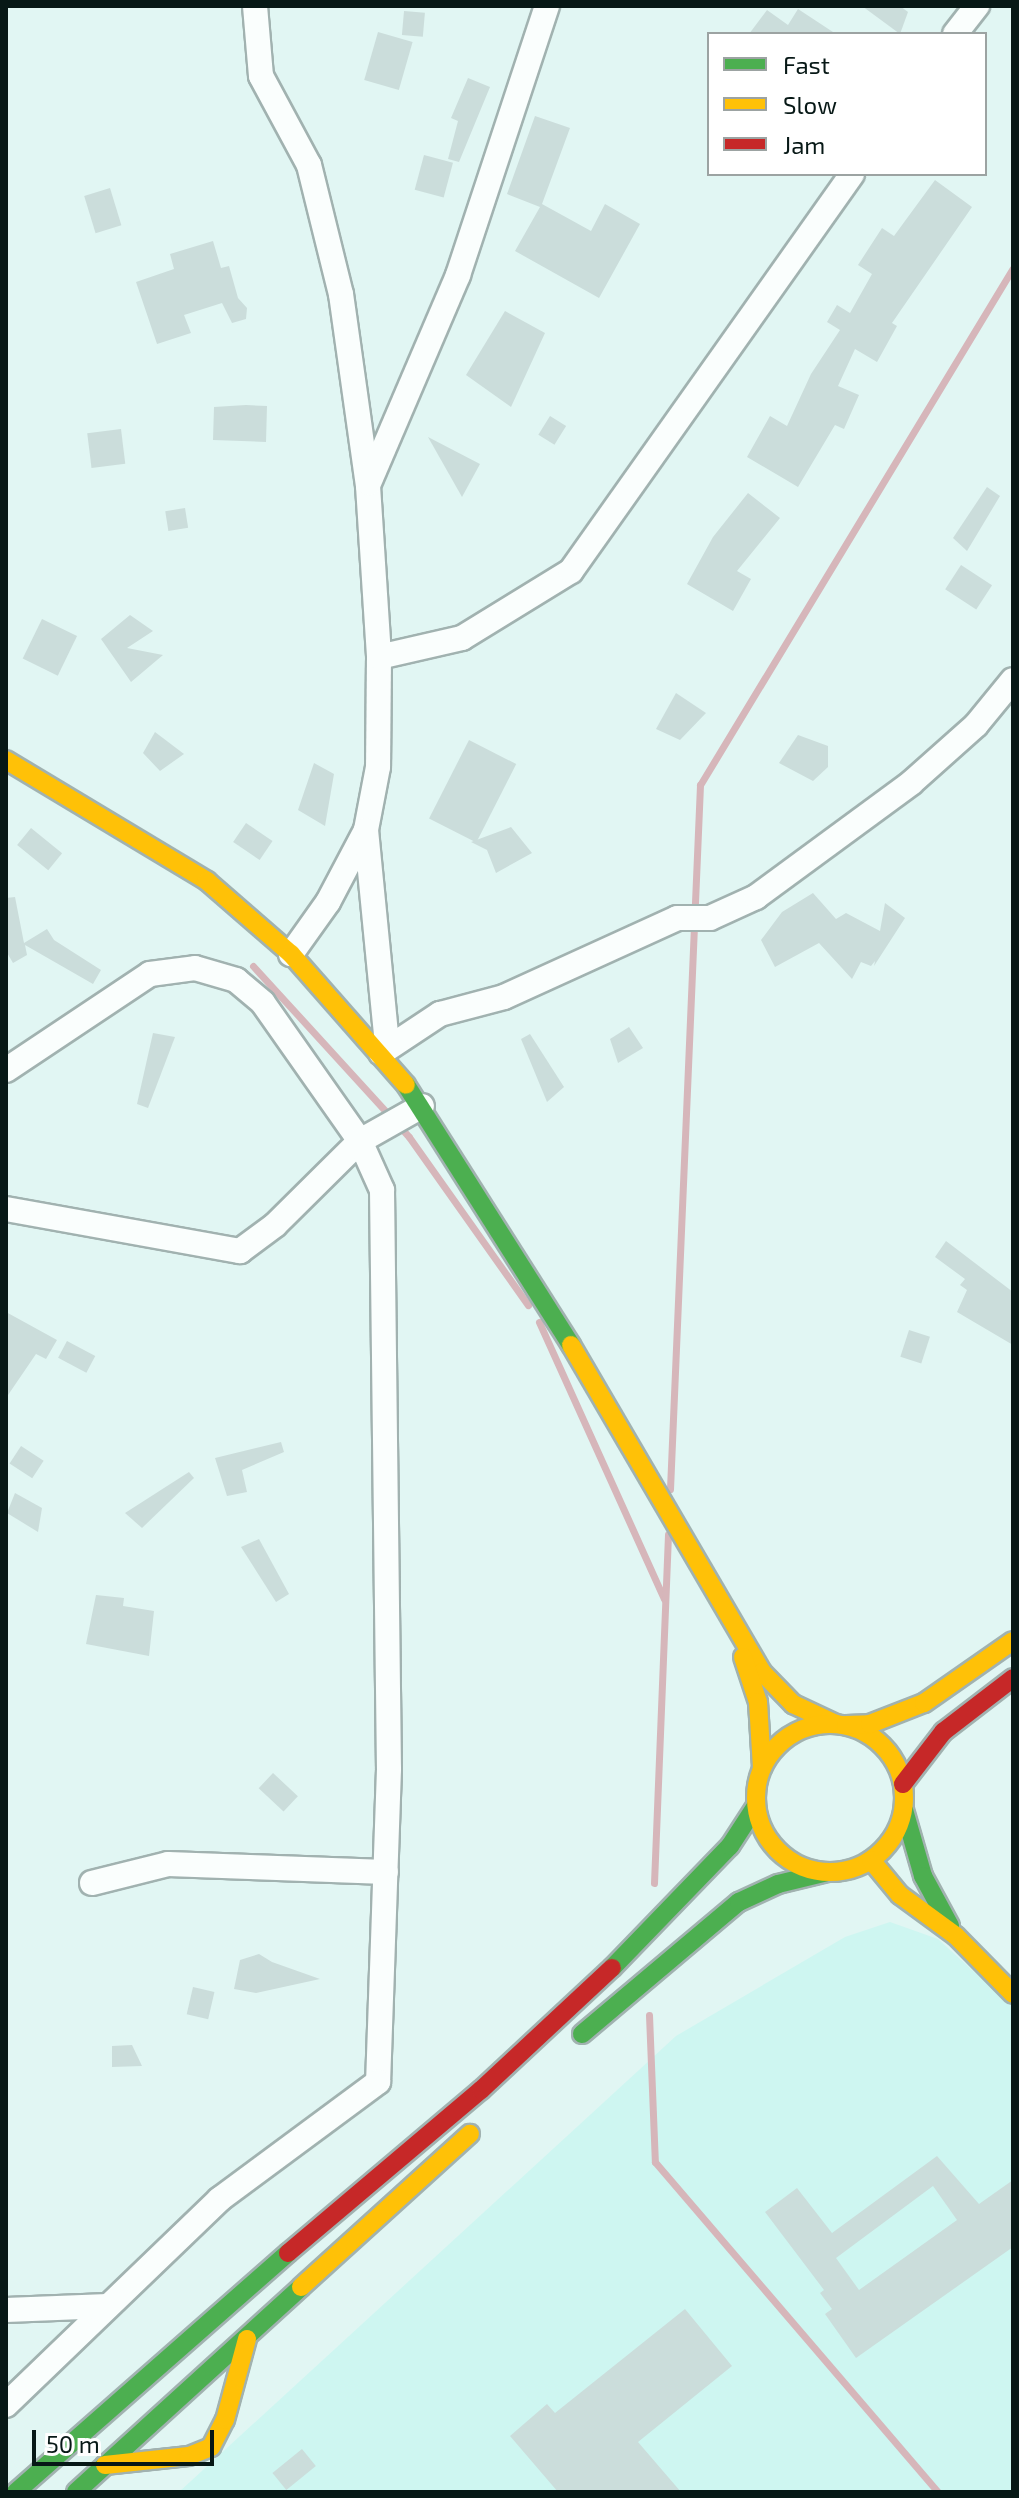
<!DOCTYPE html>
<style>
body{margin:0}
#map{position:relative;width:1019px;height:2498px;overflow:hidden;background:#e1f6f3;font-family:"Exo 2",sans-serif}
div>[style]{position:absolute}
.built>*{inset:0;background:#cef6f1}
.stream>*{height:7px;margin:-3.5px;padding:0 3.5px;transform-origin:3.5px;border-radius:3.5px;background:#d6b6ba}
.building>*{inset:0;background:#cbdddb;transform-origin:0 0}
.roads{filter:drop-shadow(2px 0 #a1b2b0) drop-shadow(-2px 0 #a1b2b0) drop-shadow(0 2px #a1b2b0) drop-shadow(0 -2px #a1b2b0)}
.street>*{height:24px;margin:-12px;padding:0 12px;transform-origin:12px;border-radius:12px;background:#fafefd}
.fast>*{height:18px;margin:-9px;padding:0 9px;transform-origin:9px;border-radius:9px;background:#4caf50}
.slow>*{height:18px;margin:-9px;padding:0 9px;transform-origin:9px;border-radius:9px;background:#ffc107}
.slow>.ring{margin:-9px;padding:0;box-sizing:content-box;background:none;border:18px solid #ffc107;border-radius:50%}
.jam>*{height:18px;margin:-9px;padding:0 9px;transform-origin:9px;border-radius:9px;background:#c62828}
span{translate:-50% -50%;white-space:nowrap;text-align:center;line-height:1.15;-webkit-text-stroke:8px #fff;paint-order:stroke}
.frame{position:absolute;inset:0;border:8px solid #071816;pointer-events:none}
.legend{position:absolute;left:707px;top:32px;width:280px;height:144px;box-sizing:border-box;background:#fff;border:2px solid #9ca3a2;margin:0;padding:10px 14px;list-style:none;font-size:24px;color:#071816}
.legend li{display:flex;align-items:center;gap:16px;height:40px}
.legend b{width:40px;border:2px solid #9ca3a2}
.scale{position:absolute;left:32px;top:2430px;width:182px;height:36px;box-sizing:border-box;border:4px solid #071816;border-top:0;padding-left:10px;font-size:24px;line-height:28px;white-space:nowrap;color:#071816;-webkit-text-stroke:6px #fff;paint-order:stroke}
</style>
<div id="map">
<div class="built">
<i style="clip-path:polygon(890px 1922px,938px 1939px,1013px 2007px,1013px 2492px,179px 2492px,676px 2036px,845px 1937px)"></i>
</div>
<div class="stream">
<i style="left:253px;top:966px;width:231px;rotate:47.6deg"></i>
<i style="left:409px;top:1137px;width:206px;rotate:54.7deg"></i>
<i style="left:539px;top:1322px;width:304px;rotate:65.7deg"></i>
<i style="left:670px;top:1489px;width:705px;rotate:-87.56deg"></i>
<i style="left:700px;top:785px;width:604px;rotate:-58.81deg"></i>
<i style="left:654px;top:1883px;width:349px;rotate:-87.7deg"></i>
<i style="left:649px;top:2015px;width:147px;rotate:87.7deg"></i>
<i style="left:655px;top:2162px;width:435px;rotate:49.4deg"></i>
</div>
<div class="building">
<i style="clip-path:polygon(862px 6px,900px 6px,908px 12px,900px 34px)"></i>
<i style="clip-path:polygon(798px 9px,836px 34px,749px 34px,767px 10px,788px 25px)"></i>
<i style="left:404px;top:11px;width:21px;height:24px;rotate:5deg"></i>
<i style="left:378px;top:32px;width:36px;height:50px;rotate:16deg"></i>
<i style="clip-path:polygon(468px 78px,490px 87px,459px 162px,448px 159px,458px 121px,451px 118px)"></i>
<i style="clip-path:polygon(535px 116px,570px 128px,542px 204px,591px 231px,605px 204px,640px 224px,599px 298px,515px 251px,540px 207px,507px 194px)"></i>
<i style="left:424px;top:155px;width:30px;height:36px;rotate:15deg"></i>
<i style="clip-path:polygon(935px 180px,972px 207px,892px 323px,897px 326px,877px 362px,855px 349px,838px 386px,859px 395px,844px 429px,835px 425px,798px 487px,747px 457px,770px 416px,787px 426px,811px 374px,840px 330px,827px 322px,837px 305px,850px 313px,872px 274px,858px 265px,882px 228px,894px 236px)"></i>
<i style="left:110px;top:188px;width:39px;height:27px;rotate:73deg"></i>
<i style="clip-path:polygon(213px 241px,221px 268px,229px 266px,238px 298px,247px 308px,246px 319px,232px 323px,222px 303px,184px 315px,191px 333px,157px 344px,136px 282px,174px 269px,170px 254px)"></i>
<i style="clip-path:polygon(505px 311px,545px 333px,511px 407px,466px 375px)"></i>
<i style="clip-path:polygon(246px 405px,267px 406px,266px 442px,213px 440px,214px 407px)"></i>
<i style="left:550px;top:416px;width:19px;height:22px;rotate:32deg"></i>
<i style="left:121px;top:429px;width:35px;height:34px;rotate:83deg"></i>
<i style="clip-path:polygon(428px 437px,480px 464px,462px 497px)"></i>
<i style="clip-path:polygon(987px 487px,1000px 496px,967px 551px,953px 538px)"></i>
<i style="clip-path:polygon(748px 493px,780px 518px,737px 571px,751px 579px,733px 611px,687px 584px,713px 537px)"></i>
<i style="left:185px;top:508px;width:20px;height:20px;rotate:81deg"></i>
<i style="left:961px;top:565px;width:37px;height:29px;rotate:33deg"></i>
<i style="clip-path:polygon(130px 615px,153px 631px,127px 648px,163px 655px,131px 682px,101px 639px)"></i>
<i style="left:42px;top:619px;width:39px;height:44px;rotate:26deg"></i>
<i style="clip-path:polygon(676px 693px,706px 713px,680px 740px,656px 729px)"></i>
<i style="clip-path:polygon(155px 732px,184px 754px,160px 771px,143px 753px)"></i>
<i style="clip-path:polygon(798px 735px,828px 746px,828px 767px,813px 781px,779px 763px)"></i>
<i style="left:469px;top:740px;width:53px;height:88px;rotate:27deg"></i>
<i style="clip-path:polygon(314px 763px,334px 774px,325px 826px,298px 810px)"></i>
<i style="left:246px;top:823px;width:32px;height:23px;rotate:34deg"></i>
<i style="clip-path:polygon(511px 827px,532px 853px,496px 873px,487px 850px,471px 842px)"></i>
<i style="left:31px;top:828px;width:40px;height:22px;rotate:39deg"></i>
<i style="clip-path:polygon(813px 893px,836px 919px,846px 913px,880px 931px,885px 903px,905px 918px,874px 966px,875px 961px,871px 966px,861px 962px,852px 979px,819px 943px,775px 967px,761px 940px,782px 912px)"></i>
<i style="clip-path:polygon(15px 897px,24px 943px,47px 929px,54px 940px,101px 970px,93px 984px,25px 945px,27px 955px,13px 963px,6px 951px,6px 898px)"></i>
<i style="clip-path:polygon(629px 1027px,643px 1048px,618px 1063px,610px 1039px)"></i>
<i style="clip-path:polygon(153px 1033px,175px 1037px,148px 1108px,137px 1104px)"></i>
<i style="clip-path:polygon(530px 1034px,564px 1087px,547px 1102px,521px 1039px)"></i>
<i style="clip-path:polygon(946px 1241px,1013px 1292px,1013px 1345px,957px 1312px,967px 1290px,960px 1285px,965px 1279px,935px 1257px)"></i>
<i style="clip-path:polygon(6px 1312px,57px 1340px,46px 1359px,36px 1354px,6px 1398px)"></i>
<i style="left:909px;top:1330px;width:22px;height:28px;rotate:18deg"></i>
<i style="left:67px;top:1341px;width:32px;height:19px;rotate:28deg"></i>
<i style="clip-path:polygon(281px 1442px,284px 1452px,242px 1470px,247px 1492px,227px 1496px,215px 1458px)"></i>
<i style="left:21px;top:1446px;width:27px;height:21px;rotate:33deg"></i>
<i style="clip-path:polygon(189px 1472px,194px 1478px,142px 1528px,125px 1513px)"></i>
<i style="clip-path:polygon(15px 1493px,42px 1508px,38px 1532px,7px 1513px)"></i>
<i style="clip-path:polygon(259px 1539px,289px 1594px,276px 1602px,241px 1547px)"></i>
<i style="clip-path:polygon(96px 1595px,124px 1598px,123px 1606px,154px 1611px,149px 1656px,86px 1644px)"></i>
<i style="left:273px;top:1773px;width:34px;height:21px;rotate:43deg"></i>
<i style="clip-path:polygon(259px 1954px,272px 1962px,320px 1979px,256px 1993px,234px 1989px,240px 1960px)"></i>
<i style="left:193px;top:1987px;width:22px;height:28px;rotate:13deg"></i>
<i style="clip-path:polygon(132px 2045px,142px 2066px,112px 2067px,112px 2046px)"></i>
<i style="clip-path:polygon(evenodd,937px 2156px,979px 2204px,1013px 2180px,1013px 2247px,856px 2358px,825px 2314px,832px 2309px,820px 2293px,824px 2290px,765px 2212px,797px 2188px,832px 2233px,937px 2156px,933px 2186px,957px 2220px,859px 2290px,836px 2258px,933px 2186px)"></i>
<i style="clip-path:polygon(685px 2309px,732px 2366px,638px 2442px,681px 2492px,558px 2492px,510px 2436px,547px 2404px,555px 2413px)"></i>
<i style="left:302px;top:2449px;width:22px;height:38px;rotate:51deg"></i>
</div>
<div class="roads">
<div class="street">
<i style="left:255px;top:6px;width:70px;rotate:85.1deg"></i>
<i style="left:261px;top:76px;width:101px;rotate:61.7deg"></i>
<i style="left:309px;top:165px;width:133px;rotate:76.1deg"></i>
<i style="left:341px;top:294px;width:194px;rotate:82deg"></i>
<i style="left:368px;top:486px;width:171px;rotate:86.3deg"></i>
<i style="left:379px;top:657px;width:110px;rotate:90.5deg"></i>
<i style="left:378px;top:767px;width:64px;rotate:100.8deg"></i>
<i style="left:366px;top:830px;width:81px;rotate:117.8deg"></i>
<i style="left:328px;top:902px;width:64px;rotate:125.4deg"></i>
<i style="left:955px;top:34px;width:36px;rotate:-52deg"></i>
<i style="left:369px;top:483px;width:226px;rotate:-66.8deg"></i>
<i style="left:458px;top:275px;width:283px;rotate:-71.7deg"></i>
<i style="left:379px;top:657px;width:85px;rotate:-12.9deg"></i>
<i style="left:462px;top:638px;width:128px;rotate:-31.6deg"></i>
<i style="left:571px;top:571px;width:486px;rotate:-54.7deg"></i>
<i style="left:366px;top:830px;width:215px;rotate:84.4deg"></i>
<i style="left:381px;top:1053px;width:71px;rotate:-33.5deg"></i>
<i style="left:440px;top:1014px;width:66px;rotate:-14.9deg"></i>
<i style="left:504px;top:997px;width:190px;rotate:-24.5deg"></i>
<i style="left:677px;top:918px;width:33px"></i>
<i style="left:710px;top:918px;width:51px;rotate:-24.5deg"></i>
<i style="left:756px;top:897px;width:192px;rotate:-36.3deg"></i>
<i style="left:911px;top:783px;width:87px;rotate:-41.7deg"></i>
<i style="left:976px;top:725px;width:58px;rotate:-50.6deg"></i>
<i style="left:6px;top:1070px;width:173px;rotate:-33.7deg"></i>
<i style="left:150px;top:974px;width:45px;rotate:-7.6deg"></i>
<i style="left:195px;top:968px;width:43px;rotate:16.3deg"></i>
<i style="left:236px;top:980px;width:35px;rotate:40deg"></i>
<i style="left:263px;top:1003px;width:169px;rotate:54.9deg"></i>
<i style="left:360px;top:1141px;width:71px;rotate:-29.4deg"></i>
<i style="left:6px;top:1209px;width:238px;rotate:10.2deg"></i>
<i style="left:240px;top:1251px;width:44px;rotate:-36.6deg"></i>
<i style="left:275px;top:1225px;width:120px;rotate:-44.7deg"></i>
<i style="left:360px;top:1141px;width:54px;rotate:65.8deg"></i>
<i style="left:382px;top:1190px;width:579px;rotate:89.31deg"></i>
<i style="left:389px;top:1769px;width:313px;rotate:92deg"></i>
<i style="left:378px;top:2082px;width:197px;rotate:143.5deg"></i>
<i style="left:220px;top:2199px;width:297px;rotate:136.1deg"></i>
<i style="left:92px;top:1883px;width:78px;rotate:-14deg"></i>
<i style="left:168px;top:1864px;width:218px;rotate:2.1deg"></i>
<i style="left:6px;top:2310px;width:102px;rotate:-2.2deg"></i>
</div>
<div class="fast">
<i style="left:406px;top:1085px;width:308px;rotate:57.6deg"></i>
<i style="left:904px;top:1810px;width:69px;rotate:73.9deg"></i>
<i style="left:923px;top:1876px;width:57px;rotate:61.6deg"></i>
<i style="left:612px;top:1968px;width:170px;rotate:-46deg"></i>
<i style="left:730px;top:1846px;width:48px;rotate:-57deg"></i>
<i style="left:582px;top:2034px;width:205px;rotate:-40.1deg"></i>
<i style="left:739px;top:1902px;width:43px;rotate:-24.8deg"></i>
<i style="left:778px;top:1884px;width:51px;rotate:-13.5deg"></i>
<i style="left:16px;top:2492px;width:362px;rotate:-41.3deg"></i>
<i style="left:76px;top:2492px;width:304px;rotate:-42.3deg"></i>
</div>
<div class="slow">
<i style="left:6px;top:760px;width:235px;rotate:31deg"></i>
<i style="left:207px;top:881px;width:111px;rotate:41deg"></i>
<i style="left:291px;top:954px;width:174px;rotate:48.7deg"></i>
<i style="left:571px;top:1345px;width:379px;rotate:59.7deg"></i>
<i style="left:762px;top:1672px;width:45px;rotate:45.9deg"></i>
<i style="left:793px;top:1704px;width:47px;rotate:24.9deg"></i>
<i style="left:743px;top:1657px;width:47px;rotate:71.6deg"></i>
<i style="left:758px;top:1702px;width:66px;rotate:86.5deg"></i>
<i class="ring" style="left:756px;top:1724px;width:130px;height:130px"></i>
<i style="left:846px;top:1725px;width:24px;rotate:-2deg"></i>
<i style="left:870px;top:1724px;width:58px;rotate:-21.3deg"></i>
<i style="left:924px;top:1703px;width:108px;rotate:-34.9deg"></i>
<i style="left:871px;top:1860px;width:45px;rotate:50.4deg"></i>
<i style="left:900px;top:1895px;width:69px;rotate:36.2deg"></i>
<i style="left:956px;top:1936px;width:81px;rotate:45.5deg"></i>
<i style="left:301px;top:2287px;width:228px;rotate:-42.2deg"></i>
<i style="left:105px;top:2465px;width:84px;rotate:-6.1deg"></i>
<i style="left:189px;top:2456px;width:24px;rotate:-22deg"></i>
<i style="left:211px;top:2447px;width:30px;rotate:-63deg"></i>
<i style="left:225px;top:2420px;width:84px;rotate:-74.8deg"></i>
</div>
<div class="jam">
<i style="left:903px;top:1784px;width:66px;rotate:-52.4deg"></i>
<i style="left:943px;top:1732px;width:88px;rotate:-37.6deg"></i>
<i style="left:288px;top:2253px;width:253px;rotate:-40.2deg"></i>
<i style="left:481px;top:2090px;width:179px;rotate:-43deg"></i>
</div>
</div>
<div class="frame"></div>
<ul class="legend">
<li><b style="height:10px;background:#4caf50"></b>Fast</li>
<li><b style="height:10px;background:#ffc107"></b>Slow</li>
<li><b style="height:10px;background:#c62828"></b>Jam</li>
</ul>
<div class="scale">50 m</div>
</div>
